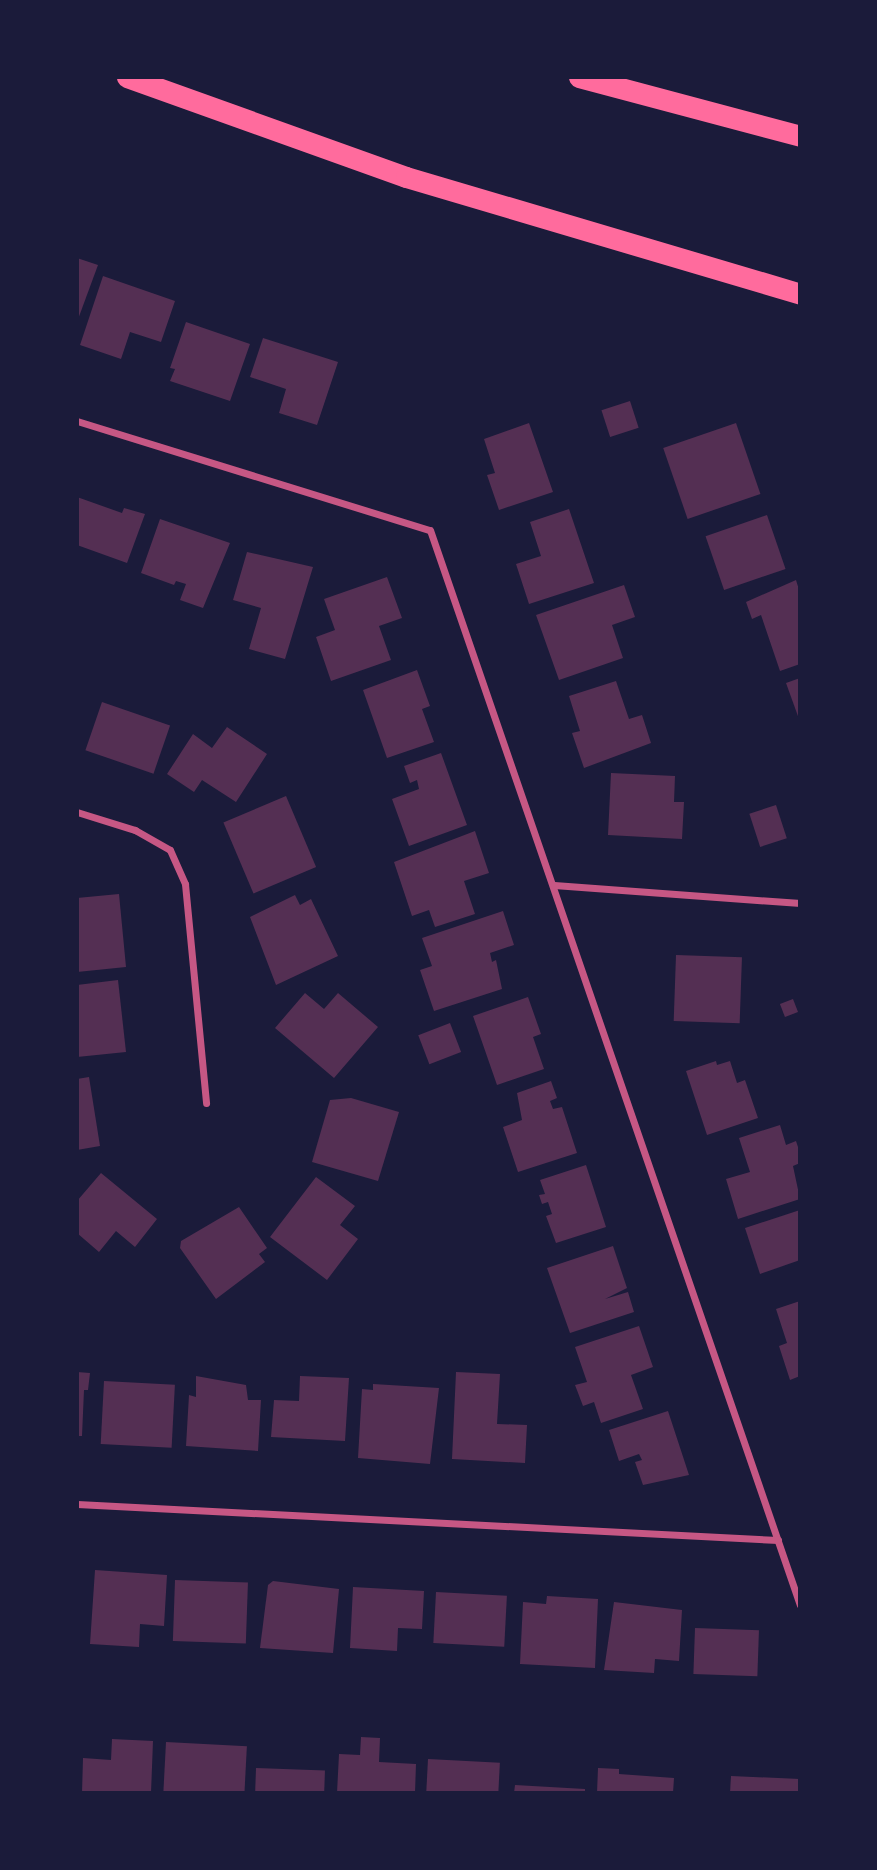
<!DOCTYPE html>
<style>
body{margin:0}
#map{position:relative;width:877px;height:1870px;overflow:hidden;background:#1b1b3a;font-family:Inter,sans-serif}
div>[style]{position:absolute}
.building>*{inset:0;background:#542f53;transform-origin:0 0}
.minor>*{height:7px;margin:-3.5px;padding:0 3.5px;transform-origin:3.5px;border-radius:3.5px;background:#c65784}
.motorway>*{height:21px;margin:-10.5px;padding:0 10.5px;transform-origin:10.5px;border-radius:10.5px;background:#ff6b9d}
span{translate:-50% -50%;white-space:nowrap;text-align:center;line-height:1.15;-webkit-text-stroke:5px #1b1b3a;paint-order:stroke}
.frame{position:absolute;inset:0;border:79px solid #1b1b3a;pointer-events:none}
</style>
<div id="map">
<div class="building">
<i style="clip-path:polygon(77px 258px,98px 265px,77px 322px)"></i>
<i style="clip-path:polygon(103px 276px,175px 301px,161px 342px,130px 332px,121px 359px,80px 345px)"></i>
<i style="clip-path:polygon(186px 322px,250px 344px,230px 401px,170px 381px,175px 369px,170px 368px)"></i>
<i style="clip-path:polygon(263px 338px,338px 362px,317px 425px,279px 413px,286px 389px,250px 377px)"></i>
<i style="left:630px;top:401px;width:28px;height:30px;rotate:72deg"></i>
<i style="clip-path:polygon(529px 423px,553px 492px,499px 510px,487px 475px,495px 473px,484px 439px)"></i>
<i style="left:736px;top:423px;width:75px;height:77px;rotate:71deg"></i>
<i style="clip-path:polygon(77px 497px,122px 513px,124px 508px,145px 514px,127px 563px,77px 545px)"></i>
<i style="clip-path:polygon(569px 509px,594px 583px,529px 604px,516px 564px,541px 556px,530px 522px)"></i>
<i style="left:767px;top:515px;width:57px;height:65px;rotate:71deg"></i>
<i style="clip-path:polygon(160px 519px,230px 543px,203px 608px,180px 600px,186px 584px,176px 581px,174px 585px,141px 573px)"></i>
<i style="clip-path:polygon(247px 552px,313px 567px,285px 659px,249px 649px,261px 608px,233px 600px)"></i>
<i style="clip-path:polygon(387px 577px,402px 618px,379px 626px,391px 660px,331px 681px,316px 637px,335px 630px,324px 599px)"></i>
<i style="clip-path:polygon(796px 580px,800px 593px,800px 664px,780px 671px,761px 615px,752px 619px,746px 602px)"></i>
<i style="clip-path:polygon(624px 585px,635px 617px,612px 625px,623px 658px,559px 680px,536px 615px)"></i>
<i style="clip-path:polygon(417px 670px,430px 706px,422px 709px,434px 742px,387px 758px,363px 690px)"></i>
<i style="clip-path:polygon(800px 678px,800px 719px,799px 719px,786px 683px)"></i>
<i style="clip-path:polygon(616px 681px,629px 719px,642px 715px,651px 743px,584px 768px,572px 733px,580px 731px,569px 696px)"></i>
<i style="left:102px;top:702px;width:72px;height:51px;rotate:19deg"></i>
<i style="clip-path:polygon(227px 727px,267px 754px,236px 802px,202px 780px,194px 792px,167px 774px,193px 734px,212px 748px)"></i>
<i style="clip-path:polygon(441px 753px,467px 825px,409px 846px,392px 799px,419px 789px,417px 780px,410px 783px,404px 766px)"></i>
<i style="clip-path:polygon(611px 773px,675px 776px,674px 802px,684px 802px,682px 839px,608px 835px)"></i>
<i style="left:286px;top:796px;width:77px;height:68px;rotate:67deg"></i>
<i style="left:776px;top:805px;width:35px;height:28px;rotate:72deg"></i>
<i style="clip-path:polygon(475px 831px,489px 873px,464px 881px,475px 914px,435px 927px,429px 910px,412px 916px,394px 862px)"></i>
<i style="clip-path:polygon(119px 894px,126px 967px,77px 972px,77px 898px)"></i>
<i style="clip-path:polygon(295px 895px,300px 905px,311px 899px,338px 956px,276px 985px,250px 917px)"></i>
<i style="clip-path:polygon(503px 911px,514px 945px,490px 953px,492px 962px,496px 960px,502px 989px,434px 1011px,420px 970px,432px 966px,422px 938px)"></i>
<i style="left:676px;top:955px;width:66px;height:66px;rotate:2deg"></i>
<i style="clip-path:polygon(118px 980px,126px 1052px,77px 1057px,77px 985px)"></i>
<i style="clip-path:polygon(305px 993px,324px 1009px,338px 993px,378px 1027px,334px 1078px,275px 1028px)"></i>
<i style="clip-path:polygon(528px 997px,541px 1034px,533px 1037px,544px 1069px,497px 1085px,473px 1016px)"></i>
<i style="left:793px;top:999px;width:14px;height:14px;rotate:69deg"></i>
<i style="left:450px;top:1023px;width:31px;height:34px;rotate:69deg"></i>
<i style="clip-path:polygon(716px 1061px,717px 1065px,730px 1061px,737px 1083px,745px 1080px,758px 1118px,707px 1135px,686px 1071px)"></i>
<i style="clip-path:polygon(89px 1077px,100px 1146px,77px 1150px,77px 1079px)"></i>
<i style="clip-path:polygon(551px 1081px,557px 1098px,550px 1101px,553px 1109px,562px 1107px,577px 1153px,518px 1172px,503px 1127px,522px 1120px,517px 1093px)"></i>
<i style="clip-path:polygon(351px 1098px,399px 1112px,378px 1181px,312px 1162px,330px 1100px)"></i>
<i style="clip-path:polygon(780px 1125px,786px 1145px,796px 1141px,800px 1153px,800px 1163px,793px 1166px,800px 1199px,738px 1219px,726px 1179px,750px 1172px,739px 1138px)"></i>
<i style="clip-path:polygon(586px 1165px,606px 1227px,556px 1243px,546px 1216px,552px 1214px,548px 1202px,542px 1204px,539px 1195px,545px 1194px,540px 1180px)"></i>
<i style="clip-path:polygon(101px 1173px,157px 1219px,135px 1247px,116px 1231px,99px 1252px,77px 1233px,77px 1201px)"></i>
<i style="clip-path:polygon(316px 1177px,355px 1206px,340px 1225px,358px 1239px,327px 1280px,270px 1237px)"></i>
<i style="clip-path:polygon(239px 1207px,267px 1248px,259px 1254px,265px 1262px,216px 1299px,180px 1248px,181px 1241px)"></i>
<i style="clip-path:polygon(800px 1210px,800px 1260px,760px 1274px,745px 1228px)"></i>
<i style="clip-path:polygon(613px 1246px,627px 1288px,605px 1299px,628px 1292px,634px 1312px,570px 1333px,547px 1268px)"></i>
<i style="clip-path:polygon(800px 1301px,800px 1376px,790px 1380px,779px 1346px,787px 1343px,776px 1309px)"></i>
<i style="clip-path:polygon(639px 1326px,653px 1367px,631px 1375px,643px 1409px,601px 1423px,594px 1402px,583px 1406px,575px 1385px,587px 1382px,575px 1347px)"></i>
<i style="clip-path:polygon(77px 1372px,90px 1373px,88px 1390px,84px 1390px,82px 1436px,77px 1436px)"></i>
<i style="clip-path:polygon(456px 1372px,500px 1374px,497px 1424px,527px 1425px,525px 1463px,452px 1459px)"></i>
<i style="clip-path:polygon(196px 1376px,246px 1385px,248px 1400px,261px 1400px,258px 1451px,186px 1446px,189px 1395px,196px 1397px)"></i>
<i style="clip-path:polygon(300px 1376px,349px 1378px,345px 1441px,271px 1437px,274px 1400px,299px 1401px)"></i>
<i style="left:104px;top:1381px;width:71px;height:63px;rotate:3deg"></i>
<i style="clip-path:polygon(373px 1384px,439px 1388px,430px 1464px,358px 1458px,362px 1389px,373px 1390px)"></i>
<i style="clip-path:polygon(668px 1411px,689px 1475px,643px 1485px,635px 1462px,642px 1460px,639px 1454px,619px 1461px,609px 1430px)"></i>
<i style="clip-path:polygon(95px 1570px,167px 1575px,164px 1626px,140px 1624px,139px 1647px,90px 1644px)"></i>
<i style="left:175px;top:1580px;width:73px;height:61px;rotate:2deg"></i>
<i style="clip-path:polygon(273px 1581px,339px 1589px,333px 1653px,260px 1648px,268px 1585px)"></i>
<i style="clip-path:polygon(353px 1587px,424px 1591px,422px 1629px,398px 1628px,397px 1651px,350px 1648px)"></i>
<i style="left:436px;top:1592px;width:71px;height:51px;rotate:3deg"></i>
<i style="clip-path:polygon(547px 1596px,598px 1599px,595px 1668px,520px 1664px,523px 1602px,546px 1604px)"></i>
<i style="clip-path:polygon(614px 1602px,682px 1610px,679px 1661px,655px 1659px,654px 1673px,604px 1670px)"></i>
<i style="left:695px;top:1628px;width:64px;height:46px;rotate:2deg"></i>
<i style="clip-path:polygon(361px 1737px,380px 1738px,379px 1762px,416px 1764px,415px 1793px,337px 1793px,339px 1754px,360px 1755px)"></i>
<i style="clip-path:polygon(112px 1739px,153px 1741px,151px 1793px,82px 1793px,83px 1758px,111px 1760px)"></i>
<i style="left:166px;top:1742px;width:81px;height:50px;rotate:3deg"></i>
<i style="left:428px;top:1759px;width:72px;height:34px;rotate:3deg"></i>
<i style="left:256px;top:1768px;width:69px;height:25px;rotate:2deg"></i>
<i style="clip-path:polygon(598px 1768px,619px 1769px,619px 1774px,674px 1778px,673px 1793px,597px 1793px)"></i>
<i style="clip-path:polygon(731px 1776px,800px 1779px,799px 1793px,730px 1793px)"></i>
<i style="clip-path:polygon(515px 1785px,585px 1789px,585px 1793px,514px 1793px)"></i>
</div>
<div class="minor">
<i style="left:77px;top:421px;width:369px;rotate:17.2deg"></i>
<i style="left:430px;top:530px;width:1137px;rotate:71.01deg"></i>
<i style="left:77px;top:812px;width:61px;rotate:17.2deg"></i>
<i style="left:135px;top:830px;width:40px;rotate:29.7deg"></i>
<i style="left:170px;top:850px;width:37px;rotate:66deg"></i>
<i style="left:185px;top:884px;width:220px;rotate:84.5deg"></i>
<i style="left:554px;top:885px;width:247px;rotate:4.2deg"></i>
<i style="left:77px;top:1504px;width:702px;rotate:2.94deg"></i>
</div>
<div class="motorway">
<i style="left:127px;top:77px;width:296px;rotate:19.7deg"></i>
<i style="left:406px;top:177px;width:411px;rotate:16.5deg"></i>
<i style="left:579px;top:77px;width:229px;rotate:14.9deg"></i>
</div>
<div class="frame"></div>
</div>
